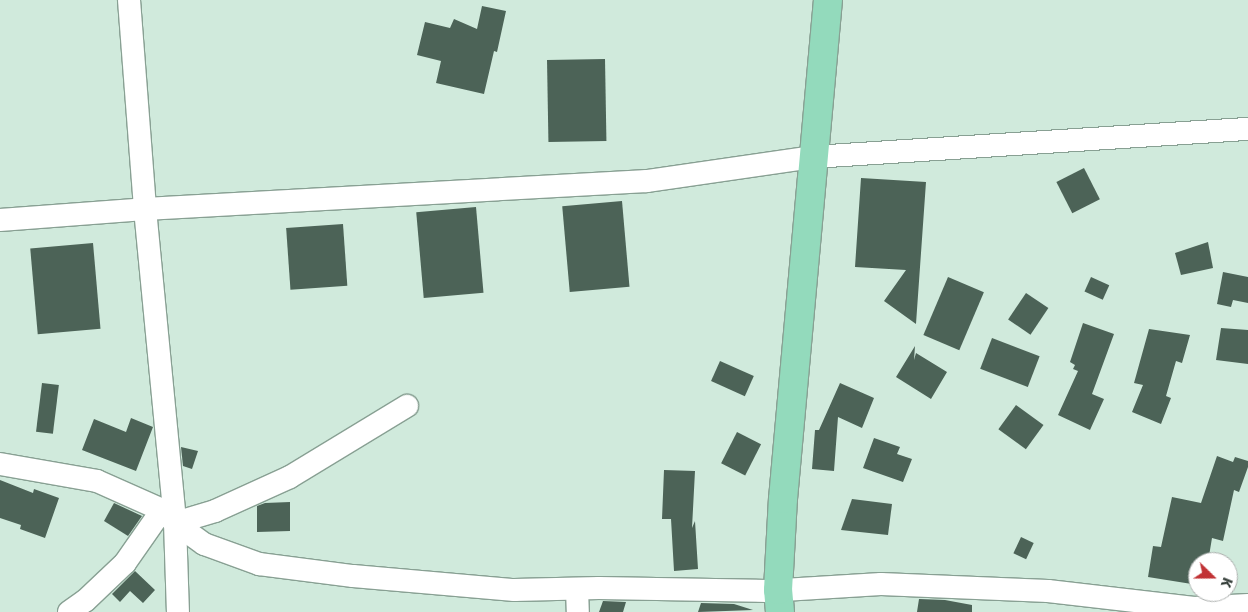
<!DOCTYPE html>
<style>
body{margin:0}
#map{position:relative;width:1248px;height:612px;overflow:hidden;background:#d0eadc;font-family:"Fira Sans",sans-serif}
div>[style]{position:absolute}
.building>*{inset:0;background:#4c6357;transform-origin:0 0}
.roads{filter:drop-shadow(1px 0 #88a093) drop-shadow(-1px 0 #88a093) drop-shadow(0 1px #88a093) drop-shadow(0 -1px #88a093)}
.minor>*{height:22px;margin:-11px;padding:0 11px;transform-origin:11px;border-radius:11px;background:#fff}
.major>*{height:28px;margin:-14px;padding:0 14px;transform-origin:14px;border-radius:14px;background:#93dabc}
span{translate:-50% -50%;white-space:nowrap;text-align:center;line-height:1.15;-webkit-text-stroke:5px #fff;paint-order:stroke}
.north{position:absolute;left:1188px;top:552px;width:50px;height:50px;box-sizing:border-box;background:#fff;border:1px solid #aaaeac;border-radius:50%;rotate:112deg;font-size:14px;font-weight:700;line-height:20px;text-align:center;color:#2a342f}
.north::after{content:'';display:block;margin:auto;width:18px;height:22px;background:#c13235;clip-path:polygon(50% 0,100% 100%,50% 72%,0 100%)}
</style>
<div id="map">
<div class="building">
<i style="clip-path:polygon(482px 6px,506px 11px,497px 52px,494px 51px,484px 94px,436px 83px,441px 61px,417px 55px,425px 22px,450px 28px,454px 19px,477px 29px)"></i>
<i style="left:605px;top:59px;width:82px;height:58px;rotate:89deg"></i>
<i style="left:1084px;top:168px;width:35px;height:31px;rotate:63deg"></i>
<i style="clip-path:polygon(861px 178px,926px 182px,916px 324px,884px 301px,906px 270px,855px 267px)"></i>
<i style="left:622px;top:201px;width:86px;height:60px;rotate:85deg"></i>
<i style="left:476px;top:207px;width:86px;height:60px;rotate:85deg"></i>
<i style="left:343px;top:224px;width:62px;height:57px;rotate:86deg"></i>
<i style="clip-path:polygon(1208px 242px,1213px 268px,1181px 275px,1175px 253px)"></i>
<i style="left:93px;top:243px;width:86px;height:63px;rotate:85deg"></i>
<i style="clip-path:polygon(1223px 272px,1248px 277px,1248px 303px,1233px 300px,1231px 307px,1217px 304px)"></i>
<i style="left:948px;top:277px;width:39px;height:63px;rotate:23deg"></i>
<i style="left:1091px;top:277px;width:20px;height:16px;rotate:24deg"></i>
<i style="left:1026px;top:293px;width:27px;height:32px;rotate:34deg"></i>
<i style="clip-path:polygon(1083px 323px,1114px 334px,1092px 394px,1104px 399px,1090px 430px,1058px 415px,1078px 371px,1073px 369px,1075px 365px,1070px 362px)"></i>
<i style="clip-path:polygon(1221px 328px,1248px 330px,1248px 364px,1216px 360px)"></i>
<i style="clip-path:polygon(1149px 329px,1190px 335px,1182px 363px,1176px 361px,1166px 396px,1171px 398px,1161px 424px,1132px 412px,1143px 385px,1134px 383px)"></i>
<i style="left:992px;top:338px;width:51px;height:33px;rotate:21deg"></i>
<i style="clip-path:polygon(915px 346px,914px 360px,916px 353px,947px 372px,931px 399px,896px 377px)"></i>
<i style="left:720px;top:361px;width:37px;height:22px;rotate:24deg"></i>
<i style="left:42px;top:383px;width:17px;height:49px;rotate:7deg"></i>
<i style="clip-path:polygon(840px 383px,874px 398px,862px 428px,838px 417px,834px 471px,812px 469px,815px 430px,819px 430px)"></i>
<i style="left:1016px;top:405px;width:34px;height:30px;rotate:36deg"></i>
<i style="clip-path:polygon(131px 418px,153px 427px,136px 471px,82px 450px,94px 419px,126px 432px)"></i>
<i style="left:737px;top:432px;width:27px;height:35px;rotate:27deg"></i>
<i style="clip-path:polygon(874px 438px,900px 447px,897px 454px,912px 459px,903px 482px,863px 468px)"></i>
<i style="clip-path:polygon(181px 447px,198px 451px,192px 469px,183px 466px)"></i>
<i style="clip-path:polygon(1217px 456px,1233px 462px,1235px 457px,1248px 461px,1248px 467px,1239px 492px,1234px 490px,1223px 541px,1212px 538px,1208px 562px,1198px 562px,1198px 585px,1148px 577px,1153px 546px,1161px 547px,1172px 497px,1201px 503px)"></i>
<i style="clip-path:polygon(664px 470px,695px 471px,692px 528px,695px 521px,698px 569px,674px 571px,671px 519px,662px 519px)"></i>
<i style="clip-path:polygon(0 480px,33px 493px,34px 489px,59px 498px,45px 538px,20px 529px,21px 525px,0 518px)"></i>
<i style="clip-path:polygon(852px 499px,892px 504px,888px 535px,841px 530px)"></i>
<i style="clip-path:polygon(290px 502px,290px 531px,257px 532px,257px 506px,265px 503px)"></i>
<i style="clip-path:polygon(114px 503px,142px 516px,128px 536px,104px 521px)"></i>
<i style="left:1021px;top:537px;width:14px;height:18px;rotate:25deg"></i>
<i style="clip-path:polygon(135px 571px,155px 590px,143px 603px,130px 591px,120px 602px,112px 594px)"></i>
<i style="clip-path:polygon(919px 599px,945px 600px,972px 605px,972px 612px,917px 612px)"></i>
<i style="clip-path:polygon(603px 601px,626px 602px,623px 612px,599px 612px)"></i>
<i style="clip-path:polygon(701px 603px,734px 604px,753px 610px,698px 612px)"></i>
</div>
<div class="roads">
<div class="minor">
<i style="left:129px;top:0;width:210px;rotate:85.6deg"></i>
<i style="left:145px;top:209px;width:315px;rotate:84.5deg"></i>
<i style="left:175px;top:523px;width:89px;rotate:88.1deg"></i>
<i style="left:0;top:220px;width:145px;rotate:-4.3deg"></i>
<i style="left:145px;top:209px;width:503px;rotate:-3.19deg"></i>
<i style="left:647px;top:181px;width:168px;rotate:-8.2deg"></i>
<i style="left:813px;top:157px;width:436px;rotate:-3.7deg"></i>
<i style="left:0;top:464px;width:98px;rotate:9.9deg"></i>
<i style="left:97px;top:481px;width:71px;rotate:24deg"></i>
<i style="left:162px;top:510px;width:18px;rotate:45deg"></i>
<i style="left:175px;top:523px;width:36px;rotate:36deg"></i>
<i style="left:204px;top:544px;width:59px;rotate:20deg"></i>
<i style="left:259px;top:564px;width:95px;rotate:7.3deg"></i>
<i style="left:353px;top:576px;width:162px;rotate:5deg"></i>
<i style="left:514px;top:590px;width:85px;rotate:-1.3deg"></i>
<i style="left:599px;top:588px;width:168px;rotate:1deg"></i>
<i style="left:767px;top:591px;width:114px;rotate:-3.5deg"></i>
<i style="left:881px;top:584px;width:167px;rotate:2.4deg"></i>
<i style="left:1048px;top:591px;width:147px;rotate:6.6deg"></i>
<i style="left:1194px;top:608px;width:54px;rotate:-3.2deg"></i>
<i style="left:175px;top:523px;width:42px;rotate:-16.7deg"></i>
<i style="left:215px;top:511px;width:82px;rotate:-24.4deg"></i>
<i style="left:290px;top:477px;width:137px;rotate:-31.3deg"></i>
<i style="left:577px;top:589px;width:23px;rotate:88deg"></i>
<i style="left:69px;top:612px;width:19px;rotate:-35deg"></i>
<i style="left:85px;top:601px;width:55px;rotate:-43.5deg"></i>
<i style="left:125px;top:563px;width:65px;rotate:-55.1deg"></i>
</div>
<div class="major">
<i style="left:780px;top:612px;width:22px;rotate:-95deg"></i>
<i style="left:778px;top:590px;width:91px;rotate:-86.9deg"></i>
<i style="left:783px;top:499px;width:501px;rotate:-84.85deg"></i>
</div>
</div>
<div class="north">K</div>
</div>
